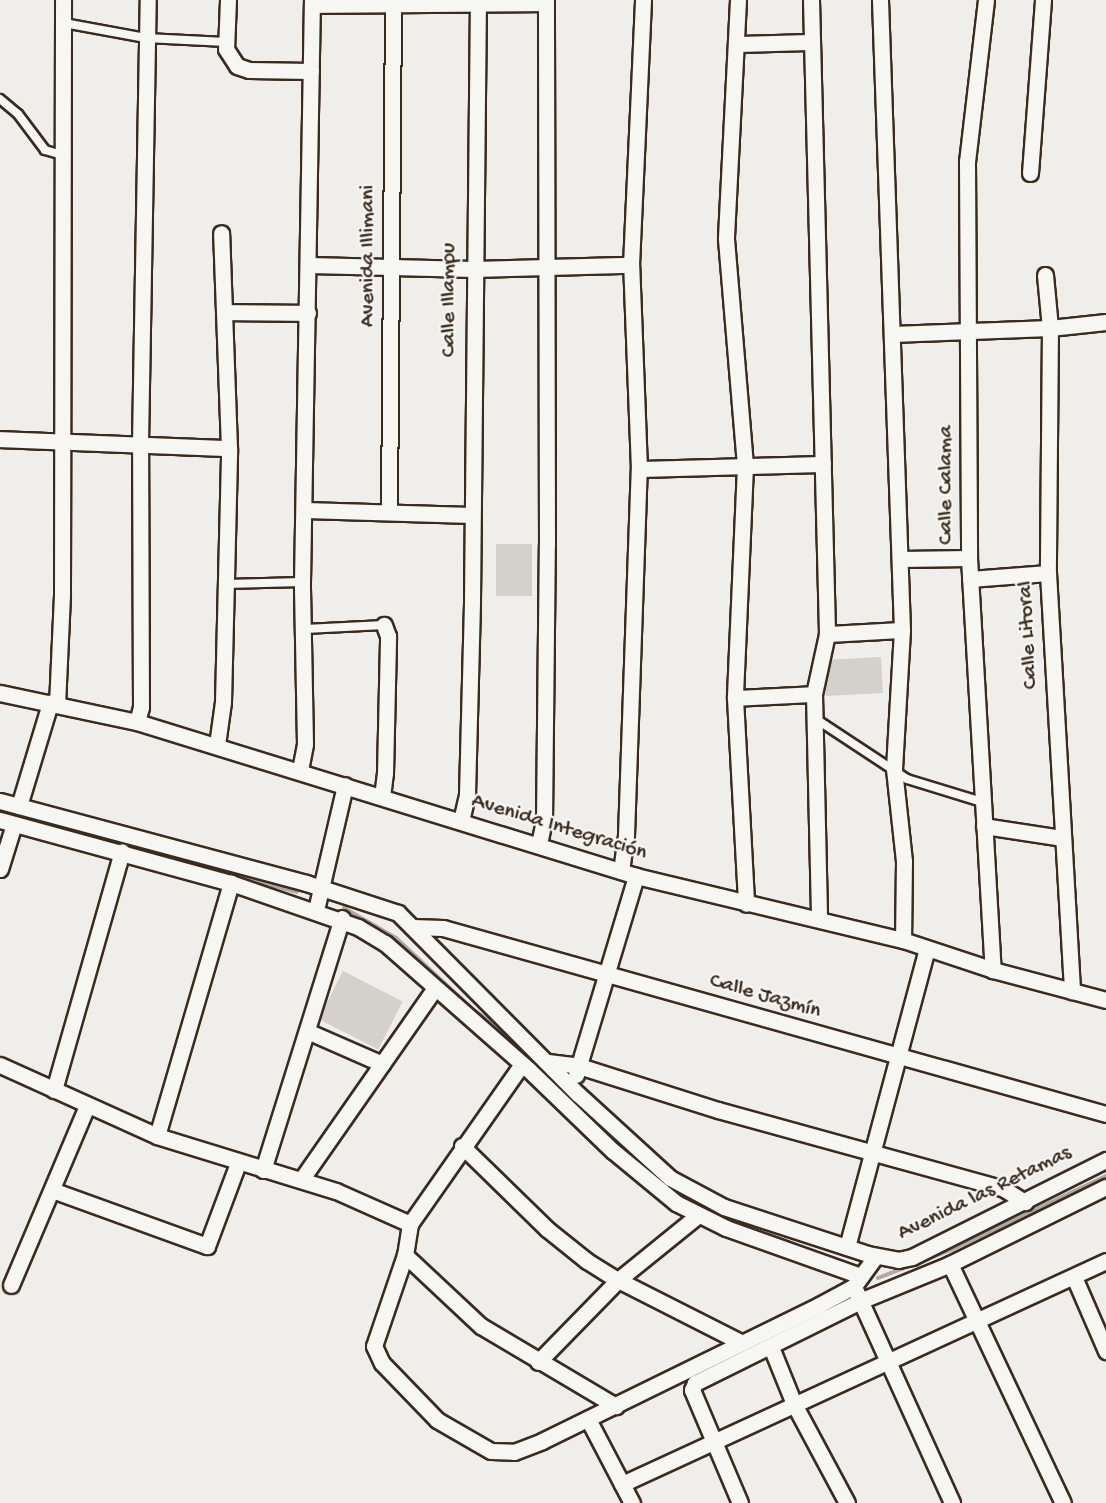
<!DOCTYPE html>
<meta charset="utf-8">
<style>
body{margin:0}
#map{position:relative;width:1106px;height:1503px;overflow:hidden;background:#efeeea;font-family:"Gochi Hand",sans-serif}
div>[style]{position:absolute}
.green>*{inset:0;background:#d4d1cc;transform-origin:0 0}
.stream>*{height:4px;margin:-2px;padding:0 2px;transform-origin:2px;border-radius:2px;background:#afa8a1}
.roads{filter:drop-shadow(2px 0 #3b2a1e) drop-shadow(-2px 0 #3b2a1e) drop-shadow(0 2px #3b2a1e) drop-shadow(0 -2px #3b2a1e)}
.lane>*{height:8px;margin:-4px;padding:0 4px;transform-origin:4px;border-radius:4px;background:#f6f6f2}
.street>*{height:15px;margin:-7.5px;padding:0 7.5px;transform-origin:7.5px;border-radius:7.5px;background:#f6f6f2}
span{translate:-50% -50%;white-space:nowrap;text-align:center;line-height:1.15;-webkit-text-stroke:4.5px #f6f6f2;paint-order:stroke}
.street-label{font-size:22px;color:#3b2a1e}
</style>
<div id="map">
<div class="green">
<i style="left:496px;top:544px;width:36px;height:52px"></i>
<i style="left:881px;top:657px;width:36px;height:57px;rotate:87deg"></i>
<i style="left:343px;top:971px;width:67px;height:54px;rotate:27deg"></i>
</div>
<div class="stream">
<i style="left:114px;top:843px;width:189px;rotate:15deg"></i>
<i style="left:344px;top:908px;width:60px;rotate:30deg"></i>
<i style="left:396px;top:938px;width:103px;rotate:43deg"></i>
<i style="left:471px;top:1008px;width:47px;rotate:35.4deg"></i>
<i style="left:552px;top:1081px;width:35px;rotate:45deg"></i>
<i style="left:663px;top:1183px;width:79px;rotate:29.5deg"></i>
<i style="left:732px;top:1222px;width:63px;rotate:19.6deg"></i>
<i style="left:878px;top:1278px;width:80px;rotate:-21.1deg"></i>
<i style="left:953px;top:1249px;width:170px;rotate:-25.5deg"></i>
</div>
<div class="roads">
<div class="lane">
<i style="left:64px;top:23px;width:83px;rotate:10.4deg"></i>
<i style="left:146px;top:38px;width:80px;rotate:2.9deg"></i>
<i style="left:0;top:99px;width:23px;rotate:40deg"></i>
<i style="left:18px;top:114px;width:45px;rotate:53.1deg"></i>
<i style="left:45px;top:150px;width:19px;rotate:16deg"></i>
<i style="left:226px;top:584px;width:76px;rotate:-1.5deg"></i>
<i style="left:305px;top:629px;width:79px;rotate:-2.9deg"></i>
<i style="left:816px;top:719px;width:109px;rotate:33.4deg"></i>
<i style="left:907px;top:779px;width:78px;rotate:17deg"></i>
</div>
<div class="street">
<i style="left:228px;top:0;width:49px;rotate:92.3deg"></i>
<i style="left:226px;top:49px;width:20px;rotate:57deg"></i>
<i style="left:237px;top:66px;width:13px;rotate:18deg"></i>
<i style="left:249px;top:70px;width:62px;rotate:0.9deg"></i>
<i style="left:738px;top:0;width:239px;rotate:92.9deg"></i>
<i style="left:726px;top:239px;width:228px;rotate:85.2deg"></i>
<i style="left:745px;top:466px;width:232px;rotate:92.5deg"></i>
<i style="left:735px;top:698px;width:206px;rotate:86.9deg"></i>
<i style="left:811px;top:0;width:634px;rotate:88.55deg"></i>
<i style="left:827px;top:634px;width:61px;rotate:102.2deg"></i>
<i style="left:814px;top:694px;width:225px;rotate:88.7deg"></i>
<i style="left:880px;top:0;width:630px;rotate:88deg"></i>
<i style="left:902px;top:630px;width:139px;rotate:93.3deg"></i>
<i style="left:894px;top:769px;width:93px;rotate:83.8deg"></i>
<i style="left:904px;top:861px;width:79px;rotate:90.7deg"></i>
<i style="left:986px;top:0;width:162px;rotate:96.7deg"></i>
<i style="left:967px;top:161px;width:397px;rotate:89.7deg"></i>
<i style="left:969px;top:558px;width:413px;rotate:86.7deg"></i>
<i style="left:312px;top:5px;width:234px;rotate:-0.5deg"></i>
<i style="left:738px;top:44px;width:72px;rotate:-1.6deg"></i>
<i style="left:1030px;top:173px;width:173px;rotate:-85.7deg"></i>
<i style="left:309px;top:265px;width:164px;rotate:1.4deg"></i>
<i style="left:473px;top:269px;width:158px;rotate:-1.5deg"></i>
<i style="left:1045px;top:275px;width:53px;rotate:84.6deg"></i>
<i style="left:1050px;top:328px;width:245px;rotate:90.5deg"></i>
<i style="left:1048px;top:573px;width:419px;rotate:86.7deg"></i>
<i style="left:224px;top:312px;width:84px;rotate:0.7deg"></i>
<i style="left:892px;top:334px;width:158px;rotate:-2.2deg"></i>
<i style="left:1050px;top:328px;width:56px;rotate:-6.1deg"></i>
<i style="left:0;top:439px;width:229px;rotate:2.3deg"></i>
<i style="left:639px;top:469px;width:184px;rotate:-1.6deg"></i>
<i style="left:304px;top:510px;width:168px;rotate:1.7deg"></i>
<i style="left:389px;top:512px;width:512px;rotate:-89.55deg"></i>
<i style="left:900px;top:559px;width:69px;rotate:-0.8deg"></i>
<i style="left:970px;top:579px;width:78px;rotate:-4.4deg"></i>
<i style="left:827px;top:634px;width:75px;rotate:-3.1deg"></i>
<i style="left:0;top:693px;width:140px;rotate:12deg"></i>
<i style="left:137px;top:722px;width:522px;rotate:17.15deg"></i>
<i style="left:636px;top:876px;width:275px;rotate:13.5deg"></i>
<i style="left:903px;top:940px;width:95px;rotate:18.4deg"></i>
<i style="left:993px;top:970px;width:117px;rotate:14.9deg"></i>
<i style="left:735px;top:698px;width:79px;rotate:-2.9deg"></i>
<i style="left:57px;top:705px;width:112px;rotate:-87.4deg"></i>
<i style="left:62px;top:593px;width:593px;rotate:-89.9deg"></i>
<i style="left:137px;top:722px;width:16px;rotate:-75deg"></i>
<i style="left:141px;top:707px;width:264px;rotate:-90.2deg"></i>
<i style="left:140px;top:443px;width:443px;rotate:-89deg"></i>
<i style="left:217px;top:745px;width:43px;rotate:-82.1deg"></i>
<i style="left:223px;top:702px;width:254px;rotate:-88.6deg"></i>
<i style="left:229px;top:448px;width:215px;rotate:-92.1deg"></i>
<i style="left:300px;top:770px;width:26px;rotate:-79deg"></i>
<i style="left:305px;top:744px;width:162px;rotate:-91.1deg"></i>
<i style="left:302px;top:582px;width:582px;rotate:-89.02deg"></i>
<i style="left:382px;top:797px;width:24px;rotate:-83deg"></i>
<i style="left:385px;top:773px;width:137px;rotate:-88.7deg"></i>
<i style="left:388px;top:636px;width:12px;rotate:-110deg"></i>
<i style="left:0;top:801px;width:317px;rotate:15deg"></i>
<i style="left:306px;top:883px;width:97px;rotate:18.1deg"></i>
<i style="left:398px;top:913px;width:255px;rotate:45.2deg"></i>
<i style="left:578px;top:1094px;width:125px;rotate:42.4deg"></i>
<i style="left:670px;top:1178px;width:61px;rotate:28.2deg"></i>
<i style="left:724px;top:1207px;width:151px;rotate:18.1deg"></i>
<i style="left:868px;top:1254px;width:31px;rotate:11deg"></i>
<i style="left:898px;top:1260px;width:14px;rotate:-12deg"></i>
<i style="left:912px;top:1257px;width:217px;rotate:-26.6deg"></i>
<i style="left:19px;top:806px;width:108px;rotate:-73.2deg"></i>
<i style="left:0;top:820px;width:239px;rotate:15.3deg"></i>
<i style="left:231px;top:883px;width:134px;rotate:19.1deg"></i>
<i style="left:358px;top:927px;width:31px;rotate:31deg"></i>
<i style="left:385px;top:943px;width:192px;rotate:41.4deg"></i>
<i style="left:529px;top:1070px;width:117px;rotate:44deg"></i>
<i style="left:613px;top:1151px;width:82px;rotate:39.5deg"></i>
<i style="left:676px;top:1203px;width:56px;rotate:26.6deg"></i>
<i style="left:726px;top:1228px;width:143px;rotate:19.6deg"></i>
<i style="left:461px;top:821px;width:28px;rotate:-77deg"></i>
<i style="left:467px;top:794px;width:194px;rotate:-88.5deg"></i>
<i style="left:472px;top:600px;width:600px;rotate:-89.43deg"></i>
<i style="left:984px;top:826px;width:79px;rotate:8.7deg"></i>
<i style="left:539px;top:844px;width:25px;rotate:-78deg"></i>
<i style="left:544px;top:820px;width:276px;rotate:-89.4deg"></i>
<i style="left:547px;top:544px;width:544px;rotate:-90.11deg"></i>
<i style="left:0;top:869px;width:47px;rotate:-72.7deg"></i>
<i style="left:621px;top:871px;width:36px;rotate:-82deg"></i>
<i style="left:626px;top:835px;width:366px;rotate:-88deg"></i>
<i style="left:639px;top:469px;width:204px;rotate:-92.2deg"></i>
<i style="left:631px;top:265px;width:265px;rotate:-87.4deg"></i>
<i style="left:316px;top:910px;width:128px;rotate:-76.9deg"></i>
<i style="left:412px;top:927px;width:31px;rotate:2deg"></i>
<i style="left:443px;top:928px;width:689px;rotate:15.67deg"></i>
<i style="left:307px;top:1031px;width:82px;rotate:23.7deg"></i>
<i style="left:548px;top:1062px;width:31px;rotate:7deg"></i>
<i style="left:579px;top:1066px;width:146px;rotate:17.6deg"></i>
<i style="left:718px;top:1110px;width:297px;rotate:15.4deg"></i>
<i style="left:1004px;top:1189px;width:25px;rotate:32deg"></i>
<i style="left:522px;top:1064px;width:195px;rotate:125deg"></i>
<i style="left:410px;top:1224px;width:31px;rotate:99deg"></i>
<i style="left:405px;top:1255px;width:96px;rotate:108.8deg"></i>
<i style="left:374px;top:1346px;width:19px;rotate:65deg"></i>
<i style="left:382px;top:1363px;width:79px;rotate:46deg"></i>
<i style="left:437px;top:1420px;width:62px;rotate:29.9deg"></i>
<i style="left:491px;top:1451px;width:23px;rotate:2deg"></i>
<i style="left:514px;top:1452px;width:30px;rotate:-21deg"></i>
<i style="left:542px;top:1441px;width:309px;rotate:-26.1deg"></i>
<i style="left:819px;top:1305px;width:40px;rotate:-28deg"></i>
<i style="left:854px;top:1286px;width:37px;rotate:-54deg"></i>
<i style="left:0;top:1065px;width:172px;rotate:24.3deg"></i>
<i style="left:157px;top:1136px;width:187px;rotate:17.1deg"></i>
<i style="left:336px;top:1191px;width:81px;rotate:24deg"></i>
<i style="left:576px;top:1075px;width:208px;rotate:-73.2deg"></i>
<i style="left:54px;top:1090px;width:248px;rotate:-74.1deg"></i>
<i style="left:157px;top:1136px;width:264px;rotate:-73.7deg"></i>
<i style="left:462px;top:1146px;width:119px;rotate:44.3deg"></i>
<i style="left:547px;top:1229px;width:51px;rotate:38.7deg"></i>
<i style="left:587px;top:1261px;width:36px;rotate:32deg"></i>
<i style="left:618px;top:1280px;width:139px;rotate:26.9deg"></i>
<i style="left:263px;top:1170px;width:264px;rotate:-72.6deg"></i>
<i style="left:301px;top:1180px;width:234px;rotate:-55.1deg"></i>
<i style="left:52px;top:1190px;width:165px;rotate:19.9deg"></i>
<i style="left:207px;top:1246px;width:89px;rotate:-69.5deg"></i>
<i style="left:847px;top:1247px;width:309px;rotate:-75deg"></i>
<i style="left:405px;top:1255px;width:104px;rotate:43.1deg"></i>
<i style="left:481px;top:1326px;width:157px;rotate:30.7deg"></i>
<i style="left:950px;top:1264px;width:264px;rotate:64.7deg"></i>
<i style="left:1074px;top:1277px;width:81px;rotate:66.6deg"></i>
<i style="left:11px;top:1285px;width:194px;rotate:-67deg"></i>
<i style="left:856px;top:1291px;width:233px;rotate:65.6deg"></i>
<i style="left:771px;top:1347px;width:61px;rotate:68deg"></i>
<i style="left:794px;top:1404px;width:112px;rotate:61.8deg"></i>
<i style="left:538px;top:1362px;width:115px;rotate:-45.7deg"></i>
<i style="left:618px;top:1280px;width:102px;rotate:-39deg"></i>
<i style="left:588px;top:1419px;width:95px;rotate:62.4deg"></i>
<i style="left:622px;top:1484px;width:533px;rotate:-24.74deg"></i>
<i style="left:740px;top:1503px;width:123px;rotate:-113deg"></i>
<i style="left:692px;top:1390px;width:8px;rotate:-67deg"></i>
<i style="left:695px;top:1383px;width:184px;rotate:-26.4deg"></i>
<i style="left:860px;top:1301px;width:97px;rotate:-22.3deg"></i>
<i style="left:950px;top:1264px;width:174px;rotate:-26.3deg"></i>
</div>
</div>
<div class="street-label">
<span style="left:369px;top:256px;rotate:-90deg">Avenida Illimani</span>
<span style="left:450px;top:300px;rotate:-90deg">Calle Illampu</span>
<span style="left:947px;top:485px;rotate:-90deg">Calle Calama</span>
<span style="left:1029px;top:635px;rotate:-93deg">Calle Litoral</span>
<span style="left:559px;top:828px;rotate:17deg">Avenida Integración</span>
<span style="left:765px;top:997px;rotate:16deg">Calle Jazmín</span>
<span style="left:985px;top:1194px;rotate:-26deg">Avenida las Retamas</span>
</div>
</div>
